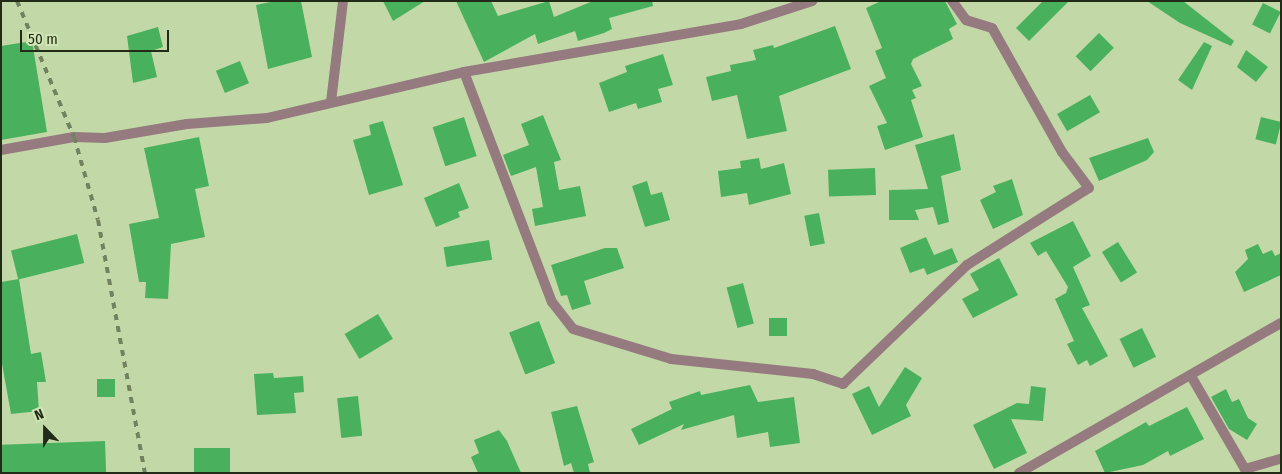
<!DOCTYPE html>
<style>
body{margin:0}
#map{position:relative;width:1282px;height:474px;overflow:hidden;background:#c2d9a7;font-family:"Fira Sans Condensed",sans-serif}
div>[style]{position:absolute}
.building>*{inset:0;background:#49b15d;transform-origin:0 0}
.minor>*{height:10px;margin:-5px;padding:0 5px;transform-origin:5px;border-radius:5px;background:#957b7f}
.rail>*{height:4px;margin-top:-2px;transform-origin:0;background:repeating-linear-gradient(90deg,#72825f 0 6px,transparent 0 12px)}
span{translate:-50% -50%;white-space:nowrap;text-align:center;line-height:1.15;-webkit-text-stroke:5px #cfe6b4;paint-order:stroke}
.frame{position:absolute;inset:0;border:2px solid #222b17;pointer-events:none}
.north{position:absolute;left:20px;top:404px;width:50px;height:50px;-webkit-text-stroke:4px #cfe6b4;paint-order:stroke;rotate:338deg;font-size:14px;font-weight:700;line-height:20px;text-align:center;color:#222b17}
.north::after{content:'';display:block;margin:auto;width:18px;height:22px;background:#222b17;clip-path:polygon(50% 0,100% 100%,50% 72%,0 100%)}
.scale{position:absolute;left:20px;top:30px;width:149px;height:22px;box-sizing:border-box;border:2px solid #222b17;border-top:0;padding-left:6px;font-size:15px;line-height:18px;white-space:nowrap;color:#222b17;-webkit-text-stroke:4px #cfe6b4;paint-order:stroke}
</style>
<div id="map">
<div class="building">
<i style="clip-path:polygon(275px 1px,301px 1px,312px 57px,268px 69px,256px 5px)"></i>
<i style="clip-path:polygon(383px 1px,425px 1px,393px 21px)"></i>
<i style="clip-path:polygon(456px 1px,491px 1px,498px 16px,549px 1px,554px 17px,593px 1px,652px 1px,653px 6px,609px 18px,612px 29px,604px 33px,578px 41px,575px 31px,538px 44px,535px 34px,484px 62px)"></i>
<i style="clip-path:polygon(881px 1px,945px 1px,957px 24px,949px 29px,953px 39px,913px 59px,911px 64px,922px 86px,912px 90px,916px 98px,911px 100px,923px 137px,885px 150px,877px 126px,887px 123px,869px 86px,886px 78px,875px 51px,882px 48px,866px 8px)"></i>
<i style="clip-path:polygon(1043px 1px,1069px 1px,1029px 41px,1016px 28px)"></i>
<i style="clip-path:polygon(1147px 1px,1183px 1px,1234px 41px,1231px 46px,1180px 23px)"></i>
<i style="left:1263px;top:3px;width:20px;height:24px;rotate:27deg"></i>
<i style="clip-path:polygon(835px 26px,851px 69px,779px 96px,787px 131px,747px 139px,737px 95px,712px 101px,706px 77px,731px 71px,730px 65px,756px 60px,753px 50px,773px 45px,774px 48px)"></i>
<i style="clip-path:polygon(158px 27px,163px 47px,151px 51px,157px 77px,133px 83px,127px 36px)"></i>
<i style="left:1099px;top:33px;width:21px;height:33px;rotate:45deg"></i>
<i style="clip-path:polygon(32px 41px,47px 132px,1px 140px,1px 46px)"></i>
<i style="clip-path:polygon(1204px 42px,1212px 46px,1192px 90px,1178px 80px)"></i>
<i style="clip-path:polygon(1246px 50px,1268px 67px,1256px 82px,1237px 67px)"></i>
<i style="clip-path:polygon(663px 54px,673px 85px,658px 89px,662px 102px,638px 109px,636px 103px,609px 112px,599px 83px,627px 72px,625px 66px)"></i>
<i style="left:240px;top:61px;width:24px;height:26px;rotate:68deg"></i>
<i style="left:1090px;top:95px;width:20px;height:38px;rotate:60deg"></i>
<i style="clip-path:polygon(543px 115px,561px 160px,554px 162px,559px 190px,580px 186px,586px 216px,535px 226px,532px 209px,543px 207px,536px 167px,511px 176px,503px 155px,529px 145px,521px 124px)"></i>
<i style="left:464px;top:117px;width:41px;height:33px;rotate:72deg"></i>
<i style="left:1261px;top:117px;width:21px;height:23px;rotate:14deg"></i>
<i style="clip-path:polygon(383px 121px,403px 185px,369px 195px,353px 140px,371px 135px,369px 125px)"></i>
<i style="clip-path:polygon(954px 134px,961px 170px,941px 176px,949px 222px,938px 225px,933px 207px,915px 210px,919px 220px,889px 220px,889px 190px,928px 189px,915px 145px)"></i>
<i style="clip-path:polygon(199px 137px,209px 186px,195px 189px,205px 237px,171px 244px,168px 299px,145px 298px,146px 282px,139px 282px,129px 224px,159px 218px,144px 148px)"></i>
<i style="clip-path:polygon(1148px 138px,1154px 152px,1147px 160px,1099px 181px,1089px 158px)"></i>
<i style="clip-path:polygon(759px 158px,761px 169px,784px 163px,791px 194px,749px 205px,747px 193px,721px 197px,718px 171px,741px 168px,740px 161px)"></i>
<i style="left:875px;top:168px;width:27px;height:47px;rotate:88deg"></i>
<i style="clip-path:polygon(1012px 179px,1023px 215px,993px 229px,980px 200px,996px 192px,993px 186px)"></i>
<i style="clip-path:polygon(647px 181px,651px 195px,662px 192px,670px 220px,645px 227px,632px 186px)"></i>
<i style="clip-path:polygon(459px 183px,469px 208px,458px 212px,460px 217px,436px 227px,424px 198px)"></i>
<i style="left:819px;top:213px;width:31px;height:15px;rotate:79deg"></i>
<i style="clip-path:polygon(1073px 221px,1091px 256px,1073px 267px,1090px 305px,1082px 308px,1108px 356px,1090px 366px,1087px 360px,1078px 365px,1067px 344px,1074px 341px,1055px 299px,1066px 293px,1068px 287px,1046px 251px,1038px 256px,1030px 243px)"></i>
<i style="left:77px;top:234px;width:30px;height:68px;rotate:76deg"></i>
<i style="clip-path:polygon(926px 237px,934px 255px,952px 248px,958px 262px,927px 275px,924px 268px,910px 273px,900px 248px)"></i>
<i style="left:489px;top:240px;width:20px;height:46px;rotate:81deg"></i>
<i style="left:1118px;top:242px;width:36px;height:19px;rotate:58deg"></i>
<i style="clip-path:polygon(1258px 244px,1263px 254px,1272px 250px,1275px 256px,1281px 253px,1281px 275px,1244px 292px,1235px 272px,1248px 259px,1245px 250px)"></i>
<i style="clip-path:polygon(605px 248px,617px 248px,624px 268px,584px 281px,591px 304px,572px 310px,567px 295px,561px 296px,551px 265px)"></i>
<i style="clip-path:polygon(999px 258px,1018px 295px,973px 318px,962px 299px,979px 290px,970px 274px)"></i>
<i style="clip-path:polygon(19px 279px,31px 354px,41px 352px,46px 382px,37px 382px,39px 411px,11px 414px,1px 358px,1px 282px)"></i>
<i style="left:743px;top:283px;width:42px;height:17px;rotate:75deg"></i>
<i style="left:378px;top:314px;width:29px;height:39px;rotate:59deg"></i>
<i style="left:769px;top:318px;width:18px;height:18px"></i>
<i style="left:539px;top:321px;width:45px;height:32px;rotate:69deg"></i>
<i style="left:1142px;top:328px;width:32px;height:25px;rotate:64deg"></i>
<i style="clip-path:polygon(905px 367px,922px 378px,906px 405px,911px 416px,872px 435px,852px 394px,869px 386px,879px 407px)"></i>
<i style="clip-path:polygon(273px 373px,274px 378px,303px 376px,304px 392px,294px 393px,296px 413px,257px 415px,254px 374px)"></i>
<i style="left:115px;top:379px;width:18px;height:18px;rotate:90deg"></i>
<i style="clip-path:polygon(750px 385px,758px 402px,794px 397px,800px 443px,770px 447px,768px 432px,737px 438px,734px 415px,681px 430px,684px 424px,639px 445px,631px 429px,672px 409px,669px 402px,700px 391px,701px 395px)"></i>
<i style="clip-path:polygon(1031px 386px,1046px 388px,1043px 421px,1011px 419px,1027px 453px,994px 469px,973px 425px,1017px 403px,1029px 404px)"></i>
<i style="clip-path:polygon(1226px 389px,1232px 402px,1239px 399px,1248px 418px,1257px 424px,1247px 440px,1229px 429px,1211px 397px)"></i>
<i style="left:358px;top:396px;width:40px;height:21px;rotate:84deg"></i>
<i style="clip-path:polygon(577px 406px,594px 462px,588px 464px,590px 473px,574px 473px,571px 463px,564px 466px,551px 412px)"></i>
<i style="clip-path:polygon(1187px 407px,1204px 439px,1170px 456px,1168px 451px,1143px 465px,1105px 473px,1095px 451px,1146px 422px,1149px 426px)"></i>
<i style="clip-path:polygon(499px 430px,507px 441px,521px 473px,478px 473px,471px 457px,479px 453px,474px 440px)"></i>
<i style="left:105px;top:441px;width:32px;height:104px;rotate:88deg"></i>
<i style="left:230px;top:448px;width:25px;height:36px;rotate:90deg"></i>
</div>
<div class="minor">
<i style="left:464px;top:72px;width:246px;rotate:69.1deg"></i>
<i style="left:552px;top:302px;width:34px;rotate:52deg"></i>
<i style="left:573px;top:329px;width:102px;rotate:17deg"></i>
<i style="left:671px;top:359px;width:143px;rotate:6deg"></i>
<i style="left:813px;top:374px;width:32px;rotate:18deg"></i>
<i style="left:843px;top:384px;width:172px;rotate:-43.8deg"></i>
<i style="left:967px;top:265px;width:144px;rotate:-32.3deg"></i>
<i style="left:1089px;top:188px;width:45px;rotate:-126.9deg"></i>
<i style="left:1062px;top:152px;width:142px;rotate:-119.4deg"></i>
<i style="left:992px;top:28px;width:27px;rotate:-163deg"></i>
<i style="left:966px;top:20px;width:24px;rotate:-126deg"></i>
<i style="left:331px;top:102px;width:102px;rotate:-83.2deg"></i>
<i style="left:1px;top:150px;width:74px;rotate:-10.1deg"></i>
<i style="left:74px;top:137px;width:31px;rotate:2deg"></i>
<i style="left:105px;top:138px;width:83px;rotate:-9.7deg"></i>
<i style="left:187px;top:124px;width:80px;rotate:-4.3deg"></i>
<i style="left:267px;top:118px;width:202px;rotate:-13.1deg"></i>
<i style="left:464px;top:72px;width:281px;rotate:-9.8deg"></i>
<i style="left:741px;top:24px;width:75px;rotate:-17.9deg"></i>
<i style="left:1191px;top:376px;width:108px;rotate:59.9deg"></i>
<i style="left:1245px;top:469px;width:37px;rotate:-16deg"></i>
<i style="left:1019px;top:473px;width:302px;rotate:-29.8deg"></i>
</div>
<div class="rail">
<i style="left:17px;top:1px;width:147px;rotate:67.3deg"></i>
<i style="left:74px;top:137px;width:86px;rotate:73.9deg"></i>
<i style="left:98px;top:220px;width:257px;rotate:79.5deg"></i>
</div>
<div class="frame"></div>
<div class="north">N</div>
<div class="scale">50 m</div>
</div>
